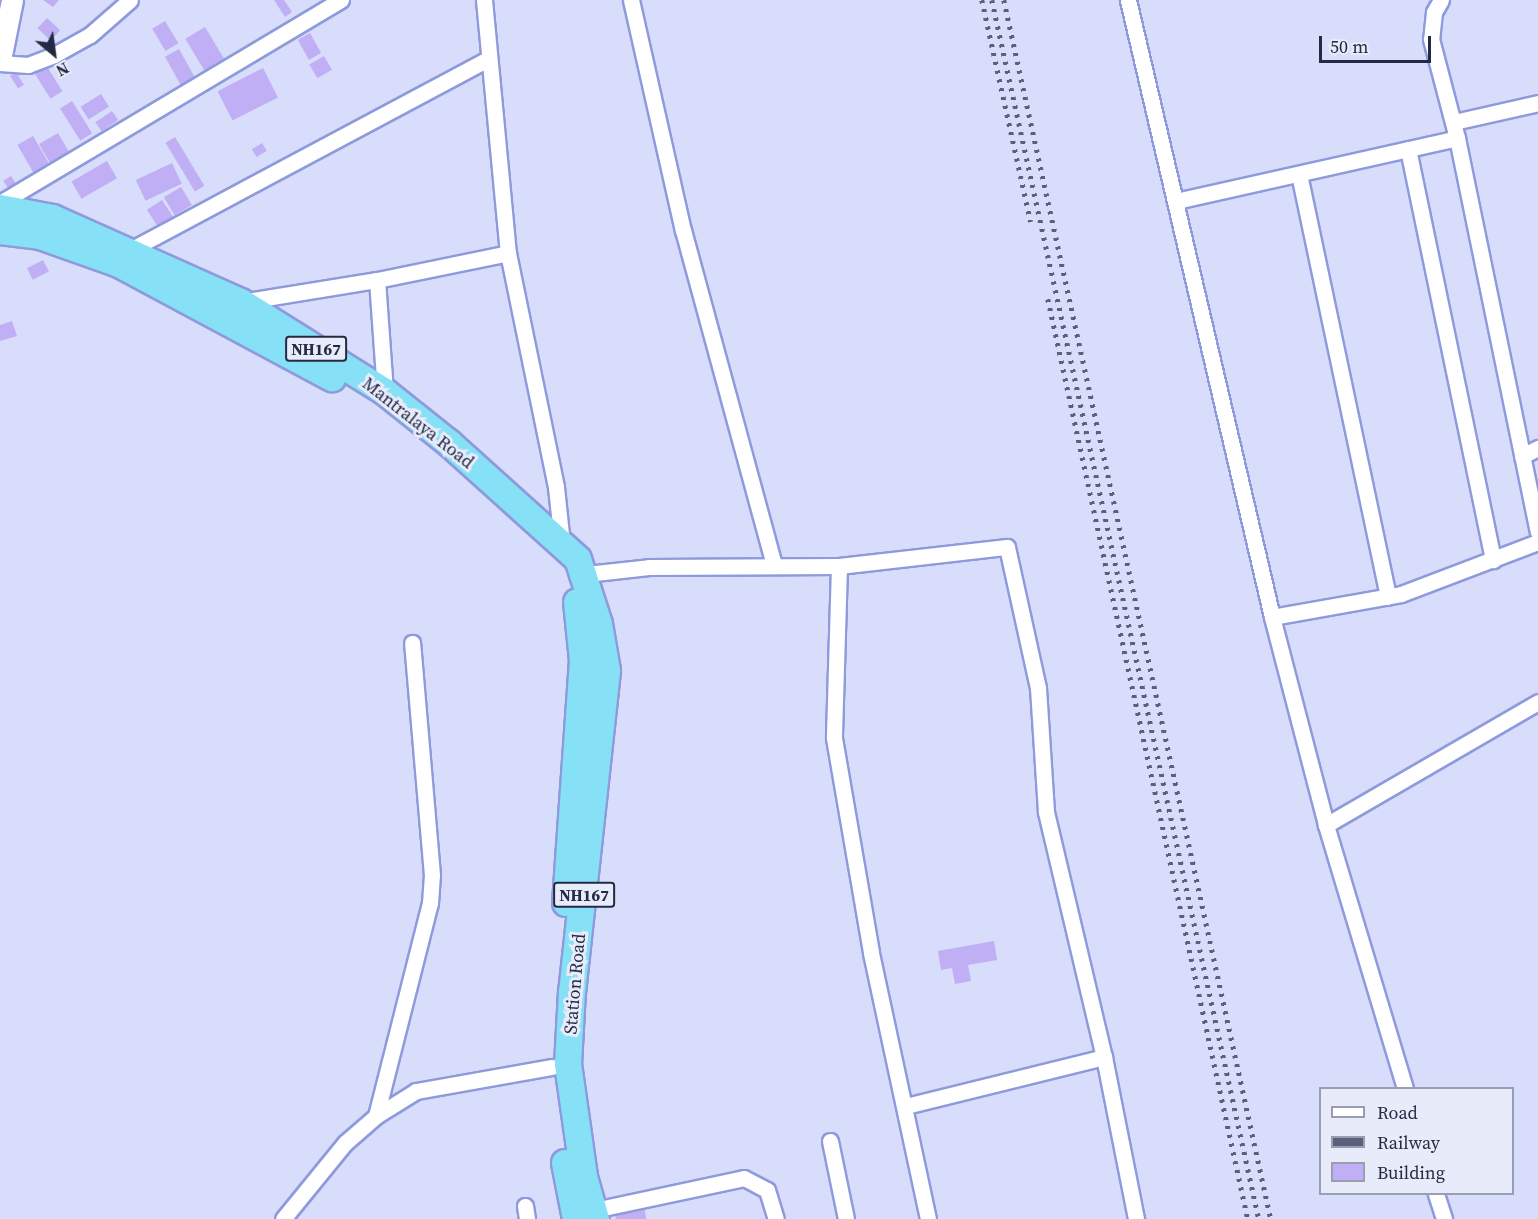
<!DOCTYPE html>
<style>
body{margin:0}
#map{position:relative;width:1538px;height:1219px;overflow:hidden;background:#d7ddfa;font-family:"Source Serif 4",serif}
div>[style]{position:absolute}
.building>*{inset:0;background:#c0aff4;transform-origin:0 0}
.roads{filter:drop-shadow(2px 0 #8e9adc) drop-shadow(-2px 0 #8e9adc) drop-shadow(0 2px #8e9adc) drop-shadow(0 -2px #8e9adc)}
.minor>*{height:15px;margin:-7.5px;padding:0 7.5px;transform-origin:7.5px;border-radius:7.5px;background:#fff}
.secondary>*{height:21px;margin:-10.5px;padding:0 10.5px;transform-origin:10.5px;border-radius:10.5px;background:#fff}
.trunk>*{height:26px;margin:-13px;padding:0 13px;transform-origin:13px;border-radius:13px;background:#86e0f6}
.rail>*{height:4.5px;margin-top:-2.25px;transform-origin:0;background:repeating-linear-gradient(90deg,#5a5f7a 0 3px,transparent 0 9px)}
span{translate:-50% -50%;white-space:nowrap;text-align:center;line-height:1.15;-webkit-text-stroke:6px #e8ebfa;paint-order:stroke}
.shield-label span{padding:2px 4px;background:#e8ebfa;border:2px solid;border-radius:4px;-webkit-text-stroke-width:0}
.shield-label{font-size:16px;color:#252a44;font-weight:700}
.street-label{font-size:18px;color:#252a44}
.legend{position:absolute;left:1319px;top:1087px;width:195px;height:108px;box-sizing:border-box;background:#e8ebfa;border:2px solid #9a9eb1;margin:0;padding:8px 10px;list-style:none;font-size:18px;color:#252a44}
.legend li{display:flex;align-items:center;gap:12px;height:30px}
.legend b{width:30px;border:2px solid #9a9eb1}
.north{position:absolute;left:24px;top:24px;width:60px;height:60px;-webkit-text-stroke:4px #e8ebfa;paint-order:stroke;rotate:151deg;font-size:16px;font-weight:700;line-height:24px;text-align:center;color:#252a44}
.north::after{content:'';display:block;margin:auto;width:21px;height:27px;background:#252a44;clip-path:polygon(50% 0,100% 100%,50% 72%,0 100%)}
.scale{position:absolute;left:1319px;top:36px;width:112px;height:27px;box-sizing:border-box;border:3px solid #252a44;border-top:0;padding-left:8px;font-size:18px;line-height:21px;white-space:nowrap;color:#252a44;-webkit-text-stroke:4px #e8ebfa;paint-order:stroke}
</style>
<div id="map">
<div class="building">
<i style="clip-path:polygon(43px 0,59px 0,53px 7px)"></i>
<i style="clip-path:polygon(274px 0,284px 0,292px 12px,285px 17px)"></i>
<i style="left:47px;top:18px;width:18px;height:14px;rotate:43deg"></i>
<i style="left:165px;top:21px;width:26px;height:15px;rotate:59deg"></i>
<i style="left:205px;top:27px;width:37px;height:23px;rotate:59deg"></i>
<i style="left:310px;top:33px;width:23px;height:14px;rotate:61deg"></i>
<i style="left:179px;top:49px;width:37px;height:16px;rotate:61deg"></i>
<i style="left:324px;top:56px;width:16px;height:17px;rotate:60deg"></i>
<i style="left:46px;top:65px;width:31px;height:14px;rotate:58deg"></i>
<i style="left:263px;top:68px;width:33px;height:51px;rotate:63deg"></i>
<i style="left:16px;top:72px;width:15px;height:7px;rotate:58deg"></i>
<i style="left:101px;top:94px;width:15px;height:24px;rotate:58deg"></i>
<i style="left:72px;top:101px;width:38px;height:14px;rotate:58deg"></i>
<i style="left:112px;top:111px;width:11px;height:20px;rotate:56deg"></i>
<i style="left:58px;top:133px;width:24px;height:22px;rotate:60deg"></i>
<i style="left:33px;top:136px;width:42px;height:18px;rotate:60deg"></i>
<i style="left:175px;top:137px;width:57px;height:11px;rotate:59deg"></i>
<i style="left:262px;top:143px;width:9px;height:12px;rotate:58deg"></i>
<i style="left:107px;top:161px;width:20px;height:41px;rotate:60deg"></i>
<i style="left:172px;top:163px;width:23px;height:40px;rotate:65deg"></i>
<i style="left:11px;top:176px;width:19px;height:9px;rotate:58deg"></i>
<i style="left:181px;top:187px;width:21px;height:20px;rotate:59deg"></i>
<i style="left:162px;top:200px;width:20px;height:18px;rotate:57deg"></i>
<i style="left:43px;top:260px;width:13px;height:18px;rotate:63deg"></i>
<i style="clip-path:polygon(12px 321px,17px 336px,0 341px,0 325px)"></i>
<i style="clip-path:polygon(994px 941px,997px 960px,968px 965px,971px 981px,955px 984px,952px 968px,941px 970px,938px 951px)"></i>
<i style="clip-path:polygon(644px 1205px,646px 1219px,616px 1219px,614px 1210px)"></i>
</div>
<div class="roads">
<div class="minor">
<i style="left:484px;top:0;width:254px;rotate:84.6deg"></i>
<i style="left:508px;top:253px;width:239px;rotate:78.4deg"></i>
<i style="left:556px;top:487px;width:57px;rotate:84deg"></i>
<i style="left:631px;top:0;width:236px;rotate:77.3deg"></i>
<i style="left:683px;top:230px;width:347px;rotate:74.8deg"></i>
<i style="left:1128px;top:0;width:634px;rotate:76.86deg"></i>
<i style="left:1272px;top:617px;width:215px;rotate:75.4deg"></i>
<i style="left:1326px;top:825px;width:275px;rotate:73.3deg"></i>
<i style="left:1441px;top:0;width:14px;rotate:120deg"></i>
<i style="left:1434px;top:12px;width:27px;rotate:96deg"></i>
<i style="left:1431px;top:39px;width:102px;rotate:75.3deg"></i>
<i style="left:0;top:63px;width:28px;rotate:4deg"></i>
<i style="left:28px;top:65px;width:28px;rotate:-21deg"></i>
<i style="left:54px;top:55px;width:41px;rotate:-29.1deg"></i>
<i style="left:90px;top:35px;width:53px;rotate:-41.2deg"></i>
<i style="left:1454px;top:122px;width:86px;rotate:-12.7deg"></i>
<i style="left:1408px;top:149px;width:420px;rotate:78.3deg"></i>
<i style="left:1299px;top:174px;width:432px;rotate:78.1deg"></i>
<i style="left:1176px;top:201px;width:288px;rotate:-12.6deg"></i>
<i style="left:1457px;top:138px;width:402px;rotate:78.4deg"></i>
<i style="left:0;top:203px;width:397px;rotate:-30.8deg"></i>
<i style="left:130px;top:250px;width:406px;rotate:-28.1deg"></i>
<i style="left:377px;top:280px;width:112px;rotate:85.9deg"></i>
<i style="left:241px;top:302px;width:138px;rotate:-9.2deg"></i>
<i style="left:377px;top:280px;width:134px;rotate:-11.6deg"></i>
<i style="left:1522px;top:456px;width:18px;rotate:-27deg"></i>
<i style="left:839px;top:566px;width:172px;rotate:91.7deg"></i>
<i style="left:834px;top:738px;width:218px;rotate:80.2deg"></i>
<i style="left:871px;top:953px;width:272px;rotate:77.9deg"></i>
<i style="left:577px;top:575px;width:72px;rotate:-6.3deg"></i>
<i style="left:649px;top:567px;width:190px;rotate:-0.3deg"></i>
<i style="left:839px;top:566px;width:169px;rotate:-6.5deg"></i>
<i style="left:1007px;top:547px;width:144px;rotate:77.6deg"></i>
<i style="left:1038px;top:688px;width:124px;rotate:86.3deg"></i>
<i style="left:1046px;top:812px;width:252px;rotate:76.7deg"></i>
<i style="left:1104px;top:1057px;width:165px;rotate:78.8deg"></i>
<i style="left:1272px;top:617px;width:131px;rotate:-10.1deg"></i>
<i style="left:1401px;top:594px;width:147px;rotate:-20.8deg"></i>
<i style="left:1326px;top:825px;width:245px;rotate:-30.1deg"></i>
<i style="left:906px;top:1106px;width:204px;rotate:-13.9deg"></i>
<i style="left:376px;top:1116px;width:220px;rotate:-75.8deg"></i>
<i style="left:430px;top:903px;width:28px;rotate:-86deg"></i>
<i style="left:432px;top:875px;width:233px;rotate:-94.9deg"></i>
<i style="left:830px;top:1141px;width:80px;rotate:78.4deg"></i>
<i style="left:1436px;top:1194px;width:26px;rotate:72deg"></i>
<i style="left:525px;top:1206px;width:13px;rotate:81deg"></i>
<i style="left:594px;top:1210px;width:153px;rotate:-12deg"></i>
<i style="left:744px;top:1178px;width:26px;rotate:28deg"></i>
<i style="left:767px;top:1190px;width:30px;rotate:73deg"></i>
<i style="left:283px;top:1219px;width:98px;rotate:-50.8deg"></i>
<i style="left:345px;top:1143px;width:41px;rotate:-41.1deg"></i>
<i style="left:376px;top:1116px;width:47px;rotate:-32deg"></i>
<i style="left:416px;top:1091px;width:138px;rotate:-10deg"></i>
</div>
<div class="secondary">
<i style="left:0;top:60px;width:61px;rotate:-78.7deg"></i>
</div>
<div class="trunk">
<i style="left:0;top:208px;width:54px;rotate:10.7deg"></i>
<i style="left:53px;top:218px;width:206px;rotate:24.1deg"></i>
<i style="left:241px;top:302px;width:170px;rotate:32deg"></i>
<i style="left:385px;top:392px;width:82px;rotate:38.6deg"></i>
<i style="left:449px;top:443px;width:173px;rotate:42deg"></i>
<i style="left:578px;top:559px;width:68px;rotate:72.1deg"></i>
<i style="left:599px;top:624px;width:48px;rotate:80.3deg"></i>
<i style="left:607px;top:671px;width:322px;rotate:96.2deg"></i>
<i style="left:572px;top:991px;width:73px;rotate:93.1deg"></i>
<i style="left:568px;top:1064px;width:114px;rotate:81.9deg"></i>
<i style="left:584px;top:1177px;width:44px;rotate:74.1deg"></i>
<i style="left:0;top:231px;width:40px;rotate:7.1deg"></i>
<i style="left:40px;top:236px;width:84px;rotate:19.5deg"></i>
<i style="left:119px;top:264px;width:242px;rotate:28.2deg"></i>
<i style="left:566px;top:903px;width:243px;rotate:-86deg"></i>
<i style="left:583px;top:661px;width:59px;rotate:-95.8deg"></i>
<i style="left:565px;top:1163px;width:57px;rotate:78.9deg"></i>
</div>
</div>
<div class="rail">
<i style="left:982px;top:0;width:227px;rotate:77.6deg"></i>
<i style="left:992px;top:0;width:1248px;rotate:77.65deg"></i>
<i style="left:1004px;top:0;width:1248px;rotate:77.65deg"></i>
<i style="left:1048px;top:299px;width:941px;rotate:77.74deg"></i>
</div>
<div class="shield-label">
<span style="left:316px;top:349px">NH167</span>
<span style="left:584px;top:895px">NH167</span>
</div>
<div class="street-label">
<span style="left:418px;top:423px;rotate:38deg">Mantralaya Road</span>
<span style="left:575px;top:984px;rotate:-85deg">Station Road</span>
</div>
<ul class="legend">
<li><b style="height:8px;background:#fff"></b>Road</li>
<li><b style="height:8px;background:#5a5f7a"></b>Railway</li>
<li><b style="height:16px;background:#c0aff4"></b>Building</li>
</ul>
<div class="north">N</div>
<div class="scale">50 m</div>
</div>
